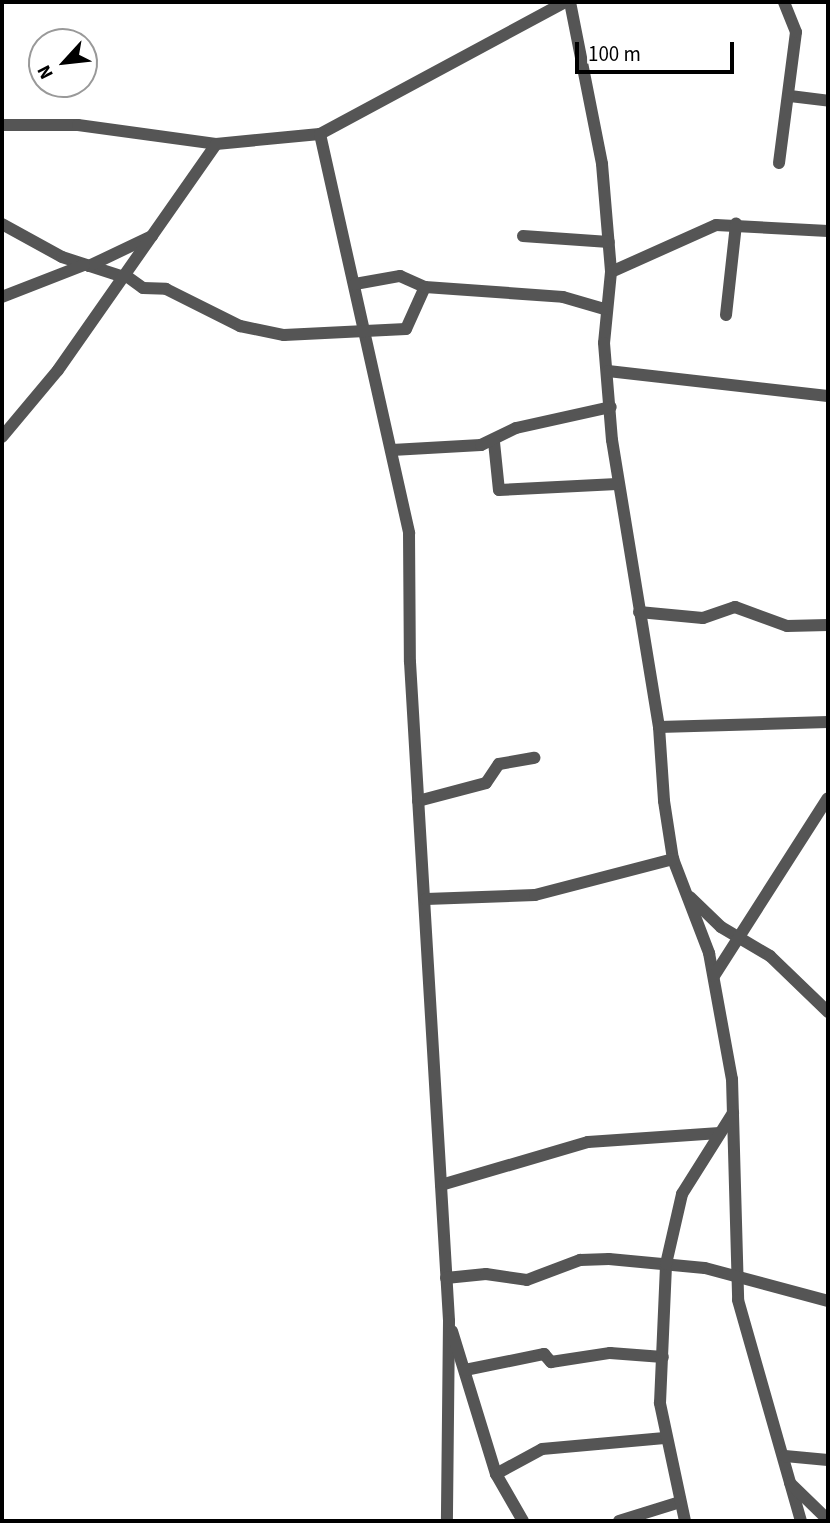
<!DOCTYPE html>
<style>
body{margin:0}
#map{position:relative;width:830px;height:1523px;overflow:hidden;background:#fff;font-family:"Source Sans 3",sans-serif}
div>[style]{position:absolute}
.minor>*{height:12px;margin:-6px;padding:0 6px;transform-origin:6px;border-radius:6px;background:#555}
span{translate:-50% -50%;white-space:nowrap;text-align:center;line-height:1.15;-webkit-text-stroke:7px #fff;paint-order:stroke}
.frame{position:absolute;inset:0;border:4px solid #000;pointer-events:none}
.north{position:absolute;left:28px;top:28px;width:70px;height:70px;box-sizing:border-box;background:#fff;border:2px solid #999;border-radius:50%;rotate:243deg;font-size:19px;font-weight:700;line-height:28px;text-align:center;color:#000}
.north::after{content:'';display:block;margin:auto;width:24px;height:32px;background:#000;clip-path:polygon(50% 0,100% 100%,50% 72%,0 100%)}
.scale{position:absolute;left:575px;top:42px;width:159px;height:32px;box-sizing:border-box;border:4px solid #000;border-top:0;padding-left:9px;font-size:21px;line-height:24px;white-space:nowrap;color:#000;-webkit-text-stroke:5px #fff;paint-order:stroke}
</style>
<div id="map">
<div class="minor">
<i style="left:570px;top:2px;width:165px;rotate:78.8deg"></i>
<i style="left:602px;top:164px;width:108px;rotate:85.2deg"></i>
<i style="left:611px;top:272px;width:71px;rotate:95.6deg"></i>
<i style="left:604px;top:343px;width:97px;rotate:85.3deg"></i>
<i style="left:612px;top:440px;width:291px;rotate:80.7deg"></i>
<i style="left:659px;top:727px;width:74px;rotate:86.1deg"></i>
<i style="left:664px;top:801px;width:59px;rotate:81.2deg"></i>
<i style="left:673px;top:859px;width:101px;rotate:69deg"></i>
<i style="left:709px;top:953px;width:128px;rotate:79.7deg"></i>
<i style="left:732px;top:1079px;width:221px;rotate:88.4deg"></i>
<i style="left:738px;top:1300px;width:230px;rotate:74.1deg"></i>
<i style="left:790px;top:96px;width:38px;rotate:7deg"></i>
<i style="left:2px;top:125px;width:76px"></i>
<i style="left:78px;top:125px;width:139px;rotate:7.8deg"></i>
<i style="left:216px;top:144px;width:104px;rotate:-5.5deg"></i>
<i style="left:320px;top:134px;width:278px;rotate:-28.3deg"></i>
<i style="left:320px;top:134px;width:409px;rotate:77.4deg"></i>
<i style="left:409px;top:533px;width:129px;rotate:89.6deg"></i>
<i style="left:410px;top:662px;width:660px;rotate:86.61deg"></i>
<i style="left:449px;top:1321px;width:200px;rotate:90.6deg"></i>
<i style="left:779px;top:163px;width:132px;rotate:-82.6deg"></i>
<i style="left:796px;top:32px;width:32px;rotate:-112deg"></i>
<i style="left:2px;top:224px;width:68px;rotate:28.8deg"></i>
<i style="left:62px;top:257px;width:65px;rotate:17.9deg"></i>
<i style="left:523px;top:236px;width:86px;rotate:4deg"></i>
<i style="left:89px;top:266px;width:70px;rotate:-25.5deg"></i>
<i style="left:611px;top:272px;width:115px;rotate:-24.1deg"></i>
<i style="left:716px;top:225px;width:112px;rotate:3.1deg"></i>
<i style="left:125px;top:275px;width:22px;rotate:36deg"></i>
<i style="left:143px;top:288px;width:23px;rotate:2deg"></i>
<i style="left:166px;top:289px;width:83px;rotate:26.6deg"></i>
<i style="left:240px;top:326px;width:45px;rotate:11.6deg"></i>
<i style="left:284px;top:335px;width:122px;rotate:-2.8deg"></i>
<i style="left:406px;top:329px;width:46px;rotate:-65.7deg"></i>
<i style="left:355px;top:284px;width:46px;rotate:-10.1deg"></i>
<i style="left:400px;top:276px;width:27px;rotate:24deg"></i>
<i style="left:425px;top:287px;width:138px;rotate:4.1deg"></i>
<i style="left:563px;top:297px;width:43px;rotate:16.3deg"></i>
<i style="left:2px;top:297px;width:88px;rotate:-21.3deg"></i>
<i style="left:726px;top:315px;width:92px;rotate:-83.7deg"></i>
<i style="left:608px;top:371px;width:221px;rotate:6.5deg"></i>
<i style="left:2px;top:437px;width:87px;rotate:-50.1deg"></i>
<i style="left:58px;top:370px;width:276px;rotate:-55deg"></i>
<i style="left:494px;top:442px;width:48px;rotate:84.1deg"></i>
<i style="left:499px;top:490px;width:118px;rotate:-2.9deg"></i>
<i style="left:392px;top:450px;width:89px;rotate:-3.2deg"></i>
<i style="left:481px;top:445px;width:39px;rotate:-26deg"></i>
<i style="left:516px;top:428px;width:97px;rotate:-12.5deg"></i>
<i style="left:639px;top:612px;width:64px;rotate:5.4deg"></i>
<i style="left:703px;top:618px;width:34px;rotate:-19deg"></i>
<i style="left:735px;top:607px;width:55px;rotate:20.1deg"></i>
<i style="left:787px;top:626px;width:41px;rotate:-1.4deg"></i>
<i style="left:659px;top:727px;width:169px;rotate:-1.7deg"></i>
<i style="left:418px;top:801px;width:70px;rotate:-14.8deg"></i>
<i style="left:486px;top:783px;width:23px;rotate:-56deg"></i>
<i style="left:499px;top:764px;width:36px;rotate:-10deg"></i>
<i style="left:690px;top:897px;width:43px;rotate:44.1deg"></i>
<i style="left:721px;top:927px;width:57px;rotate:30.6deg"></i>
<i style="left:770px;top:956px;width:81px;rotate:44deg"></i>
<i style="left:426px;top:899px;width:109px;rotate:-2.1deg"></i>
<i style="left:535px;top:895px;width:143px;rotate:-14.6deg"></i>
<i style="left:714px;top:976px;width:211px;rotate:-57.4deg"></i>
<i style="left:441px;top:1185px;width:153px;rotate:-16.3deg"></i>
<i style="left:588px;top:1142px;width:132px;rotate:-3.9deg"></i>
<i style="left:446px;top:1278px;width:40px;rotate:-5.7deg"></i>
<i style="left:486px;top:1274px;width:41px;rotate:8.3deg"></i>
<i style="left:527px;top:1280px;width:57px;rotate:-20.7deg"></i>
<i style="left:580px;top:1260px;width:29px;rotate:-2deg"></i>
<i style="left:609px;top:1259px;width:96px;rotate:5.4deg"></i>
<i style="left:705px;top:1268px;width:127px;rotate:15deg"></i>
<i style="left:452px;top:1331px;width:150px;rotate:72.9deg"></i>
<i style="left:496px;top:1474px;width:54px;rotate:60.1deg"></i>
<i style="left:465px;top:1370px;width:81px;rotate:-11.4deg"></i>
<i style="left:544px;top:1354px;width:11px;rotate:49deg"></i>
<i style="left:551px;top:1362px;width:60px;rotate:-8.7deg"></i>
<i style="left:610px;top:1353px;width:53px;rotate:4.3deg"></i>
<i style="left:785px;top:1456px;width:43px;rotate:5.3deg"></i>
<i style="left:496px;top:1474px;width:52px;rotate:-28.5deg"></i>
<i style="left:542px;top:1449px;width:123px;rotate:-5.1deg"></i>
<i style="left:790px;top:1483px;width:53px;rotate:44.2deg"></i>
<i style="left:619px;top:1521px;width:64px;rotate:-17.3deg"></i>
<i style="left:685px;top:1521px;width:121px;rotate:-102deg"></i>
<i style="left:660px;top:1403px;width:139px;rotate:-87.5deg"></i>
<i style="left:666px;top:1264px;width:72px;rotate:-77.1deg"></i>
<i style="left:682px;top:1194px;width:96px;rotate:-57.8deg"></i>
</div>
<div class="frame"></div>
<div class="north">N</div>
<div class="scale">100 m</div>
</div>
